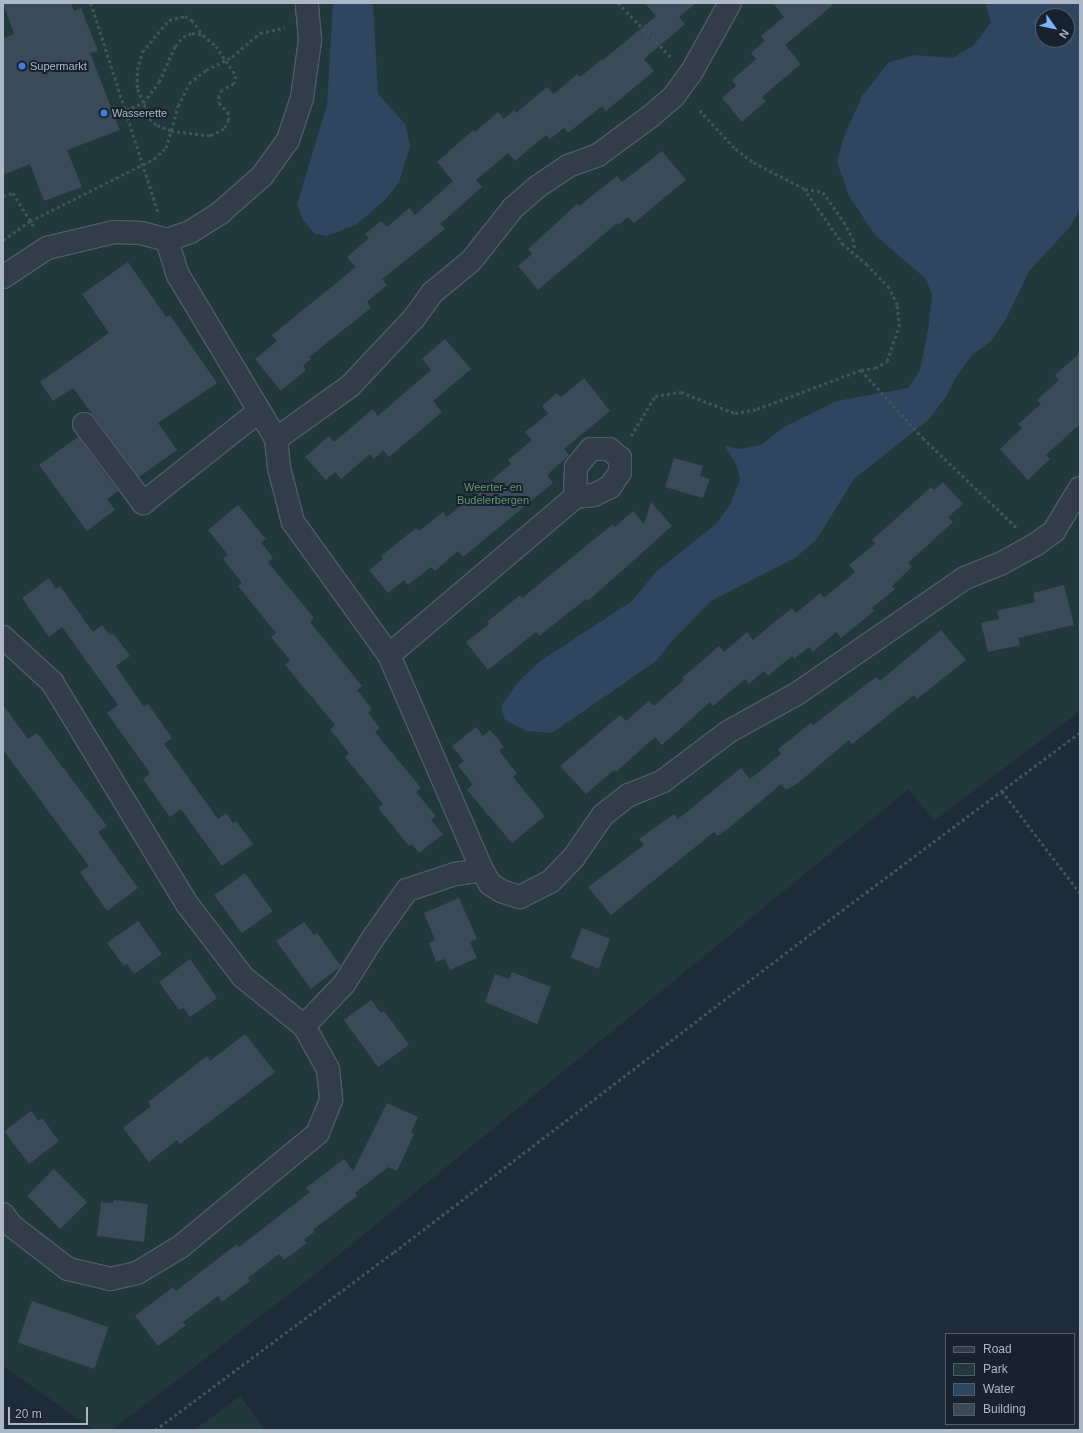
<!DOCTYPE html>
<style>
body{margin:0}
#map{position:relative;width:1083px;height:1433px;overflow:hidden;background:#1f2b39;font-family:Arial,sans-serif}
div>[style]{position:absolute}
.green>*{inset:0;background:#21393a}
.water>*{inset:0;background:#2f4660}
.building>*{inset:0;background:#3a4a59;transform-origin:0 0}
.path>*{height:2.5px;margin-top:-1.25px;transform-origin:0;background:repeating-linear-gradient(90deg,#3e5658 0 3px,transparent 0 6px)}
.roads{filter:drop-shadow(1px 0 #505b67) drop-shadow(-1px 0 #505b67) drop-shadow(0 1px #505b67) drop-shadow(0 -1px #505b67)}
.minor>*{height:22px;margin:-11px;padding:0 11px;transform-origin:11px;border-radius:11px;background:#323d49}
.dots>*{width:11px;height:11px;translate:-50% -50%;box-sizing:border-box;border:2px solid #18222e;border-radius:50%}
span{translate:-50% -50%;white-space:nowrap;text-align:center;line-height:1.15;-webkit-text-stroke:4px #18222e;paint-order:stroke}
.poi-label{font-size:11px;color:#adb8c6}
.left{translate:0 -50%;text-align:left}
.park-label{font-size:11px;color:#63986c}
.frame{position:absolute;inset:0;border:4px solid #adb8c6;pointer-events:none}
.legend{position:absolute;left:945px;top:1333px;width:130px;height:92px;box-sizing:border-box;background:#18222e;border:1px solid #545e6b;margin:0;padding:5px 7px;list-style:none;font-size:12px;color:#adb8c6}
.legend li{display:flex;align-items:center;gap:8px;height:20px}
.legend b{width:20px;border:1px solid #545e6b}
.north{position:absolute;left:1035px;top:8px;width:40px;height:40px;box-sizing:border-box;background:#18222e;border:1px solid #545e6b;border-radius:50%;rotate:123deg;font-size:11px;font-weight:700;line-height:16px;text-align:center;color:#adb8c6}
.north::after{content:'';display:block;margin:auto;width:14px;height:18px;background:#79b4ff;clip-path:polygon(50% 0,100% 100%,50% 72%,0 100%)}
.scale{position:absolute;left:8px;top:1407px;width:80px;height:18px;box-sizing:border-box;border:2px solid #adb8c6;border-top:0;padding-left:5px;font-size:12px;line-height:14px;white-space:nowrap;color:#adb8c6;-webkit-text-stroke:3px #18222e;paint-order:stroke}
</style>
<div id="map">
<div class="green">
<i style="clip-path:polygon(evenodd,3px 3px,1080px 3px,1080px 711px,934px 821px,909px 789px,314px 1275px,112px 1430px,94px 1430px,3px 1366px,3px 3px,1043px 16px,1067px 16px,1067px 40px,1043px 40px,1043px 16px)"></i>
<i style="clip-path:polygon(240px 1396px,265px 1430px,194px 1430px)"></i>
</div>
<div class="water">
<i style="clip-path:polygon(333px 3px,373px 3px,378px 94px,406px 125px,410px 147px,399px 182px,386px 199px,357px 224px,327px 236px,315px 234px,303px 220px,297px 205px,327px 105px)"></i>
<i style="clip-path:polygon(evenodd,985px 3px,1080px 3px,1080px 210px,1069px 228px,1029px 271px,1006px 319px,991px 341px,972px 355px,956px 377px,946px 397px,928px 420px,854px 479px,817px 539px,795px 558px,711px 601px,671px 642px,656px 661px,552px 733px,526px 731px,505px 720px,501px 706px,518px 682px,539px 662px,632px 601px,656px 572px,717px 523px,730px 505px,740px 480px,737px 466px,725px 446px,740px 449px,761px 445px,784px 427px,837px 401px,908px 388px,920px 370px,928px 330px,932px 295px,926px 279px,875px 235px,849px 196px,837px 162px,843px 139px,862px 96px,889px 62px,915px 55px,953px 58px,974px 45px,991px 22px,985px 3px,1043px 16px,1067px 16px,1067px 40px,1043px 40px,1043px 16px)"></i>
</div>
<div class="building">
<i style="clip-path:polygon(3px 3px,71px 3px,74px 11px,81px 8px,98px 51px,90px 53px,120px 130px,67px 150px,82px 187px,44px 201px,30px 164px,3px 175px,3px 38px,14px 34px)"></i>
<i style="clip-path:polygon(645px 3px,696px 3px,679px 17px,685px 24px,644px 59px,654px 71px,606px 111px,602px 106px,568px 133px,564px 128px,550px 139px,546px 135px,515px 161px,508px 153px,476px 180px,482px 187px,440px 224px,445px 229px,382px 279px,387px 285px,367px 302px,371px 308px,309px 357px,311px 359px,303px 366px,306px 370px,281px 391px,255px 359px,277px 341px,272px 335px,356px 267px,347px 257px,369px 238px,365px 234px,381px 221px,387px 227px,409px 208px,415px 215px,453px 181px,437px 162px,473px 130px,475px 132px,498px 112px,504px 119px,514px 110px,516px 113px,547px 87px,554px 94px,577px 74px,580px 77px,602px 59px,603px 60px,656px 16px)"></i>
<i style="clip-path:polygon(773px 3px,835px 3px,785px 45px,801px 64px,762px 97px,766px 101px,742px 122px,722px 98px,736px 86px,732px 80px,756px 59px,751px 53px,765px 41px,761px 36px,784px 17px)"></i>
<i style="clip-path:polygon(662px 151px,686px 180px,634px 223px,628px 217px,618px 225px,617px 223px,538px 290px,518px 266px,532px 254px,528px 249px,577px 204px,579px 206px,617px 176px,622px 182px)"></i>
<i style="clip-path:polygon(128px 262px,166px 317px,170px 315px,217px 383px,158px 423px,177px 450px,139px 477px,73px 388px,53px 401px,40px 382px,109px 333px,82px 294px)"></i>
<i style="clip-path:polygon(445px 339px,471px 369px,433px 401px,442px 412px,389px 457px,383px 450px,374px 459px,370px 454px,341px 479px,335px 472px,326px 480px,305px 457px,329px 436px,334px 442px,373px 409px,378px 416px,431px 370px,422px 359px)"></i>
<i style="clip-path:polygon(1080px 353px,1080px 424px,1046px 455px,1050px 459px,1028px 480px,1000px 449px,1022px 428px,1018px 424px,1041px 404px,1037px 400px,1059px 380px,1055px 375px)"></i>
<i style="clip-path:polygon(584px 378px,610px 411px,564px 449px,569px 455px,547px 475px,553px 483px,463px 557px,458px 551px,435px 571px,431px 567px,408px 585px,404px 580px,388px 593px,369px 570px,383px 559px,381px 556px,416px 528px,419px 531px,443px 512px,447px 517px,511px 464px,508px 460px,532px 440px,525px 432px,548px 414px,542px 406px,557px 393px,561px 397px)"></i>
<i style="clip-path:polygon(78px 437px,118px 491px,107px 499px,115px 510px,87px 531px,39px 465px)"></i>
<i style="clip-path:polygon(674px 458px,703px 466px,700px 476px,710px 479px,703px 498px,665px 487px)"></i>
<i style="clip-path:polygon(943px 482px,963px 504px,948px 517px,953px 522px,908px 563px,912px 567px,892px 586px,895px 589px,872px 608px,874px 611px,841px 638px,836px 632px,813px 652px,809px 647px,794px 659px,792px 656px,768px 676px,764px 671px,749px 684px,745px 679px,713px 706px,710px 702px,662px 745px,655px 737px,616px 772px,614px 770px,586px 794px,560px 766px,620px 715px,626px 721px,649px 701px,654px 706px,684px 680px,682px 678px,719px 646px,724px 652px,747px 632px,753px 640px,792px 608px,796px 613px,820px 593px,824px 598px,855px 572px,849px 565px,875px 544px,872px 540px,931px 487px,934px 490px)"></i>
<i style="clip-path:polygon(651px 502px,672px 526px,588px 601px,586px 599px,539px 636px,536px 632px,488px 670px,466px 642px,489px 624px,487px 622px,520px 595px,522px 598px,613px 524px,615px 527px,633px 511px,644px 524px)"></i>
<i style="clip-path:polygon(238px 505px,266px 539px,261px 542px,273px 558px,268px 562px,314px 618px,310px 622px,362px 686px,357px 690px,372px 709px,368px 713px,380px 728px,375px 732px,421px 788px,416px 792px,436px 816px,431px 820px,443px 834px,419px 853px,412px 844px,409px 846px,378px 808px,383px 804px,345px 757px,349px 753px,330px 730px,335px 725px,285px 665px,290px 660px,271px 637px,276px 633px,238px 586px,242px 583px,223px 559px,228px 555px,208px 530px)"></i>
<i style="clip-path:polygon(49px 578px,56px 589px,60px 586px,93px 632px,102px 625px,110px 635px,113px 633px,130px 656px,116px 666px,144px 707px,148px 704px,172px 738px,164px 744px,218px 819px,226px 813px,233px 823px,236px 821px,253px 844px,222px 866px,181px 809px,170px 817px,143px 779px,150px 773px,107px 713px,118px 705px,62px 627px,49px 637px,22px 598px)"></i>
<i style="clip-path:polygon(1064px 585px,1074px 625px,1018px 638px,1020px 645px,988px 652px,981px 623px,999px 619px,997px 611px,1035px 602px,1033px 593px)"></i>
<i style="clip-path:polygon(941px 630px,966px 660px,917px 699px,914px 695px,852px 744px,849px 740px,798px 783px,786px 790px,781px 784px,729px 828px,717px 836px,714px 832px,611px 915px,588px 887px,644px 845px,639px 839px,674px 814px,678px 819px,741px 768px,750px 779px,781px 754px,778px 749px,811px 723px,813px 725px,876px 677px,880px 681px)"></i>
<i style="clip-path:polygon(3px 705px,28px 739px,37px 733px,107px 826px,98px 832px,138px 888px,107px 911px,80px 872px,89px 866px,3px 750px)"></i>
<i style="clip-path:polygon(476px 727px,483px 736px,490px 730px,504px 747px,499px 751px,517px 773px,513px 777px,545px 816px,512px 843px,467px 790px,473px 784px,458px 766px,464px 761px,452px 746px)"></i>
<i style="left:245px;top:873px;width:47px;height:38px;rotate:54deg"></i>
<i style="clip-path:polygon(459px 898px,477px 939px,470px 942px,477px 958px,450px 970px,445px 959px,436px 962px,429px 943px,435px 940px,424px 913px)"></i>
<i style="clip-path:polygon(138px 921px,162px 954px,134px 974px,127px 964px,124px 966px,107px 943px)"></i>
<i style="clip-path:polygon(304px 922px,314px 935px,317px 933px,341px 966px,311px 989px,276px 941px)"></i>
<i style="left:582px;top:928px;width:30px;height:32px;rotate:21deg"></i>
<i style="clip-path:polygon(190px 959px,217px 998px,190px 1017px,183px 1008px,179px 1010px,159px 982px)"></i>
<i style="clip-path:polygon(512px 972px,551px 987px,537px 1024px,485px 1002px,495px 974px,509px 979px)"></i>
<i style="clip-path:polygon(371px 1000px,381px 1013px,384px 1011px,409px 1045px,378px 1067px,344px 1020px)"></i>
<i style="clip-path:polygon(245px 1034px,275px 1072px,180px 1144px,177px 1140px,149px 1162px,123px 1128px,151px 1106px,148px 1102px,207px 1056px,210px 1061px)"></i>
<i style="clip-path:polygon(387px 1103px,418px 1117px,411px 1132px,414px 1134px,397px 1171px,388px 1167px,355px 1193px,357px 1196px,313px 1230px,314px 1232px,304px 1240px,307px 1243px,284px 1260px,279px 1254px,248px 1278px,250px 1281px,222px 1302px,218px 1296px,183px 1322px,186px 1325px,158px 1346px,135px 1316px,173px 1287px,176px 1291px,237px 1244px,239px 1247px,310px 1192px,306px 1188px,344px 1159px,353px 1171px)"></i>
<i style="clip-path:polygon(31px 1111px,39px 1121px,42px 1118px,59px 1141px,29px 1164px,4px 1131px)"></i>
<i style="left:54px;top:1169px;width:47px;height:38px;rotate:45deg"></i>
<i style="clip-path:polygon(114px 1200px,148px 1204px,144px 1242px,97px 1236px,101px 1202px,113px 1203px)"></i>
<i style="left:32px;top:1301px;width:81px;height:44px;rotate:19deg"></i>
</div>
<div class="path">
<i style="left:91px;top:3px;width:219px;rotate:72.2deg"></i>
<i style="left:618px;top:3px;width:76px;rotate:45.5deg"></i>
<i style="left:126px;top:110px;width:18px;rotate:-22deg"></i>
<i style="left:143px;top:103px;width:6px;rotate:-51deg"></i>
<i style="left:147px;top:98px;width:20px;rotate:-53deg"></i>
<i style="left:159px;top:82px;width:39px;rotate:-66deg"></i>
<i style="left:175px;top:46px;width:12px;rotate:-48deg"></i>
<i style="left:183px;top:37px;width:10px;rotate:-24deg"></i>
<i style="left:192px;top:33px;width:11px;rotate:10deg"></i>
<i style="left:203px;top:35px;width:17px;rotate:40deg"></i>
<i style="left:216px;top:46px;width:36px;rotate:56deg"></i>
<i style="left:236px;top:76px;width:8px;rotate:104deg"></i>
<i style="left:234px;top:84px;width:13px;rotate:153deg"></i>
<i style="left:222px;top:90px;width:7px;rotate:117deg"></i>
<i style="left:219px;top:96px;width:7px;rotate:90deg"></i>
<i style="left:219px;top:103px;width:13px;rotate:45deg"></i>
<i style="left:228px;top:112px;width:8px;rotate:83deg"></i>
<i style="left:229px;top:120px;width:10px;rotate:119deg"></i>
<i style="left:224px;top:129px;width:16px;rotate:153deg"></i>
<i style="left:210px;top:136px;width:39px;rotate:-173deg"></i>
<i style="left:171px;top:131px;width:16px;rotate:-158deg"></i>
<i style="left:156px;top:125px;width:12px;rotate:-138deg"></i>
<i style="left:147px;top:117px;width:10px;rotate:-101deg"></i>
<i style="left:145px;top:107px;width:4px;rotate:-117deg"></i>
<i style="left:143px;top:103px;width:16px;rotate:-112deg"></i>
<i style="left:137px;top:88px;width:18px;rotate:-90deg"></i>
<i style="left:137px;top:70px;width:19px;rotate:-74deg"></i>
<i style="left:142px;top:52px;width:42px;rotate:-49.8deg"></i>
<i style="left:169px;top:20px;width:16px;rotate:-14deg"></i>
<i style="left:185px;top:16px;width:8px;rotate:30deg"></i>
<i style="left:192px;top:20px;width:19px;rotate:54deg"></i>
<i style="left:805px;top:189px;width:18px;rotate:9deg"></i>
<i style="left:823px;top:192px;width:37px;rotate:55deg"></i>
<i style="left:844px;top:222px;width:19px;rotate:62deg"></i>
<i style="left:853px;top:239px;width:10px;rotate:79deg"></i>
<i style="left:3px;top:196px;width:10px;rotate:-17deg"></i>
<i style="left:13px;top:193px;width:40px;rotate:58deg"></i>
<i style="left:3px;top:240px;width:33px;rotate:-35deg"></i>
<i style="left:30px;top:221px;width:139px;rotate:-26.6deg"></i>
<i style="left:154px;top:159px;width:16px;rotate:-43deg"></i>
<i style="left:166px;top:148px;width:44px;rotate:-74.1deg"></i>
<i style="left:178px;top:106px;width:25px;rotate:-64deg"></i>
<i style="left:189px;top:83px;width:21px;rotate:-37deg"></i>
<i style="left:206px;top:70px;width:29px;rotate:-27deg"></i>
<i style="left:232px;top:57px;width:37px;rotate:-41deg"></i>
<i style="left:260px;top:33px;width:25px;rotate:-12deg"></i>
<i style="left:861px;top:370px;width:92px;rotate:47.6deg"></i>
<i style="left:923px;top:438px;width:129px;rotate:43.7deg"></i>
<i style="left:631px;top:436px;width:47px;rotate:-59deg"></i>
<i style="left:655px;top:396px;width:26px;rotate:-9deg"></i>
<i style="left:681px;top:392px;width:58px;rotate:21.3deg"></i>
<i style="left:735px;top:413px;width:22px;rotate:-10deg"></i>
<i style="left:757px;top:409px;width:111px;rotate:-20.6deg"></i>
<i style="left:861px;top:370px;width:14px;rotate:-8deg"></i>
<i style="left:875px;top:368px;width:14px;rotate:-30deg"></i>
<i style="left:887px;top:361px;width:36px;rotate:-71deg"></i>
<i style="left:899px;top:327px;width:22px;rotate:-95deg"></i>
<i style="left:897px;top:305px;width:19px;rotate:-115deg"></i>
<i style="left:889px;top:288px;width:32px;rotate:-134deg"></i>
<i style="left:867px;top:265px;width:31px;rotate:-140deg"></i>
<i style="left:843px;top:245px;width:68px;rotate:-124.9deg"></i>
<i style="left:804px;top:189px;width:59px;rotate:-152.6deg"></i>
<i style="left:752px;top:162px;width:23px;rotate:-142deg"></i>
<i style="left:734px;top:148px;width:54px;rotate:-132.8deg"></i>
<i style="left:1002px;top:791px;width:128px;rotate:52.6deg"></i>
<i style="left:155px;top:1430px;width:298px;rotate:-36.7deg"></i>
<i style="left:394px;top:1252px;width:527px;rotate:-37.37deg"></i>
<i style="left:813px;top:932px;width:334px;rotate:-36.8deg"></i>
</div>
<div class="roads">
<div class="minor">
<i style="left:167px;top:240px;width:24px;rotate:-19deg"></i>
<i style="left:190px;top:232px;width:36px;rotate:-32deg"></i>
<i style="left:220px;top:213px;width:56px;rotate:-41.4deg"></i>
<i style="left:262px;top:176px;width:44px;rotate:-54.2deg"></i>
<i style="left:288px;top:140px;width:44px;rotate:-71.6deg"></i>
<i style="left:302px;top:98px;width:59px;rotate:-82.1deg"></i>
<i style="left:310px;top:40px;width:37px;rotate:-95deg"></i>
<i style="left:3px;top:277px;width:53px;rotate:-33.4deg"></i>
<i style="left:47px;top:248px;width:69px;rotate:-13.4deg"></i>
<i style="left:114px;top:232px;width:27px;rotate:2deg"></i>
<i style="left:141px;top:233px;width:27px;rotate:15deg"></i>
<i style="left:167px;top:240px;width:37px;rotate:73deg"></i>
<i style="left:178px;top:275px;width:191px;rotate:59.1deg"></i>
<i style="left:276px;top:439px;width:91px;rotate:-35.6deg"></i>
<i style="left:350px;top:386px;width:93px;rotate:-46.7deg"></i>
<i style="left:414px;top:318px;width:31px;rotate:-54deg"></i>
<i style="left:432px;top:293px;width:50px;rotate:-39.4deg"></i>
<i style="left:471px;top:261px;width:68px;rotate:-51.6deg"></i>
<i style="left:513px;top:208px;width:32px;rotate:-41deg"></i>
<i style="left:537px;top:187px;width:37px;rotate:-34deg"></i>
<i style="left:568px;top:166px;width:32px;rotate:-20deg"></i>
<i style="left:598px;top:155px;width:66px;rotate:-36.3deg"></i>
<i style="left:651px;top:116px;width:30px;rotate:-41deg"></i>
<i style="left:674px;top:96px;width:29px;rotate:-54deg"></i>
<i style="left:691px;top:73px;width:80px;rotate:-60.9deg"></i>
<i style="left:84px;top:424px;width:99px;rotate:53.2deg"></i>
<i style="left:143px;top:503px;width:148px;rotate:-38.4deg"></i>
<i style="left:276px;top:439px;width:29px;rotate:84deg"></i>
<i style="left:279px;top:468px;width:56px;rotate:75.5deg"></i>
<i style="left:293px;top:522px;width:164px;rotate:54.2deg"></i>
<i style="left:3px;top:637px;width:67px;rotate:42.6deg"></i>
<i style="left:52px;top:682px;width:260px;rotate:58.7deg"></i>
<i style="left:187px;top:904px;width:92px;rotate:52.5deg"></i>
<i style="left:243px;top:977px;width:78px;rotate:38.8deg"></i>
<i style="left:304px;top:1026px;width:49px;rotate:60.8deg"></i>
<i style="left:328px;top:1069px;width:31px;rotate:84deg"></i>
<i style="left:331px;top:1100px;width:35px;rotate:112deg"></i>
<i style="left:318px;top:1133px;width:179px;rotate:140.4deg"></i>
<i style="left:180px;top:1247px;width:50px;rotate:148.8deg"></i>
<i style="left:137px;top:1273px;width:27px;rotate:167deg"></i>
<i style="left:111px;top:1279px;width:44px;rotate:-166.9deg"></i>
<i style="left:68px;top:1269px;width:71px;rotate:-142.5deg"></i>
<i style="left:12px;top:1226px;width:15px;rotate:-127deg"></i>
<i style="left:482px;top:870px;width:234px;rotate:-113.4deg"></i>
<i style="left:389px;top:655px;width:244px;rotate:-40.3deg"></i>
<i style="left:575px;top:497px;width:19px;rotate:-6deg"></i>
<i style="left:594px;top:495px;width:18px;rotate:-27deg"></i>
<i style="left:610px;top:487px;width:18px;rotate:-56deg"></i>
<i style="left:620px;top:472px;width:14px;rotate:-90deg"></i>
<i style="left:620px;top:458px;width:14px;rotate:-141deg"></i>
<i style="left:609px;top:449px;width:18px;rotate:180deg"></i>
<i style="left:591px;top:449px;width:23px;rotate:130deg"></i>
<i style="left:576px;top:467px;width:30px;rotate:92deg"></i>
<i style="left:304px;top:1026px;width:58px;rotate:-46.4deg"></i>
<i style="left:344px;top:984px;width:54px;rotate:-57.8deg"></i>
<i style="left:373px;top:938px;width:59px;rotate:-54.7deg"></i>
<i style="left:407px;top:890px;width:51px;rotate:-18.4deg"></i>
<i style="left:455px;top:874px;width:27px;rotate:-8deg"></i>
<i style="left:482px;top:870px;width:16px;rotate:60deg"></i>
<i style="left:490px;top:884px;width:13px;rotate:32deg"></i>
<i style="left:501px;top:891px;width:20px;rotate:18deg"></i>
<i style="left:520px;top:897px;width:35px;rotate:-27deg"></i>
<i style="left:551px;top:881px;width:33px;rotate:-46deg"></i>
<i style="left:574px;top:857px;width:51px;rotate:-55.4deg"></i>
<i style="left:603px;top:815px;width:33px;rotate:-38deg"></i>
<i style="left:629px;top:795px;width:37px;rotate:-22deg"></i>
<i style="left:663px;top:781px;width:81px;rotate:-37deg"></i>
<i style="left:728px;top:732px;width:80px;rotate:-29.1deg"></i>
<i style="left:798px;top:693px;width:203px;rotate:-34.6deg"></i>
<i style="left:965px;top:578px;width:40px;rotate:-22deg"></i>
<i style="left:1002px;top:563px;width:38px;rotate:-29deg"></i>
<i style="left:1035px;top:545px;width:24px;rotate:-36deg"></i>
<i style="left:1054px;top:531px;width:50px;rotate:-58.8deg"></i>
</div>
</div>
<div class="dots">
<i style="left:22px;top:66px;background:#3f7fe0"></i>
<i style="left:104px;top:113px;background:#3f7fe0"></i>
</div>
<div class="poi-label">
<span class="left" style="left:30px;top:66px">Supermarkt</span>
<span class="left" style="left:112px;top:113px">Wasserette</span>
</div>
<div class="park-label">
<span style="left:493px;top:494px">Weerter- en<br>Budelerbergen</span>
</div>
<div class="frame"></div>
<ul class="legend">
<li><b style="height:5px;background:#323d49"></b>Road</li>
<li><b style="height:11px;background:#21393a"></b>Park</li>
<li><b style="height:11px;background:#2f4660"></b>Water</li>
<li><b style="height:11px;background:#3a4a59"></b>Building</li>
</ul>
<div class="north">N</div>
<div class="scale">20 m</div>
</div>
